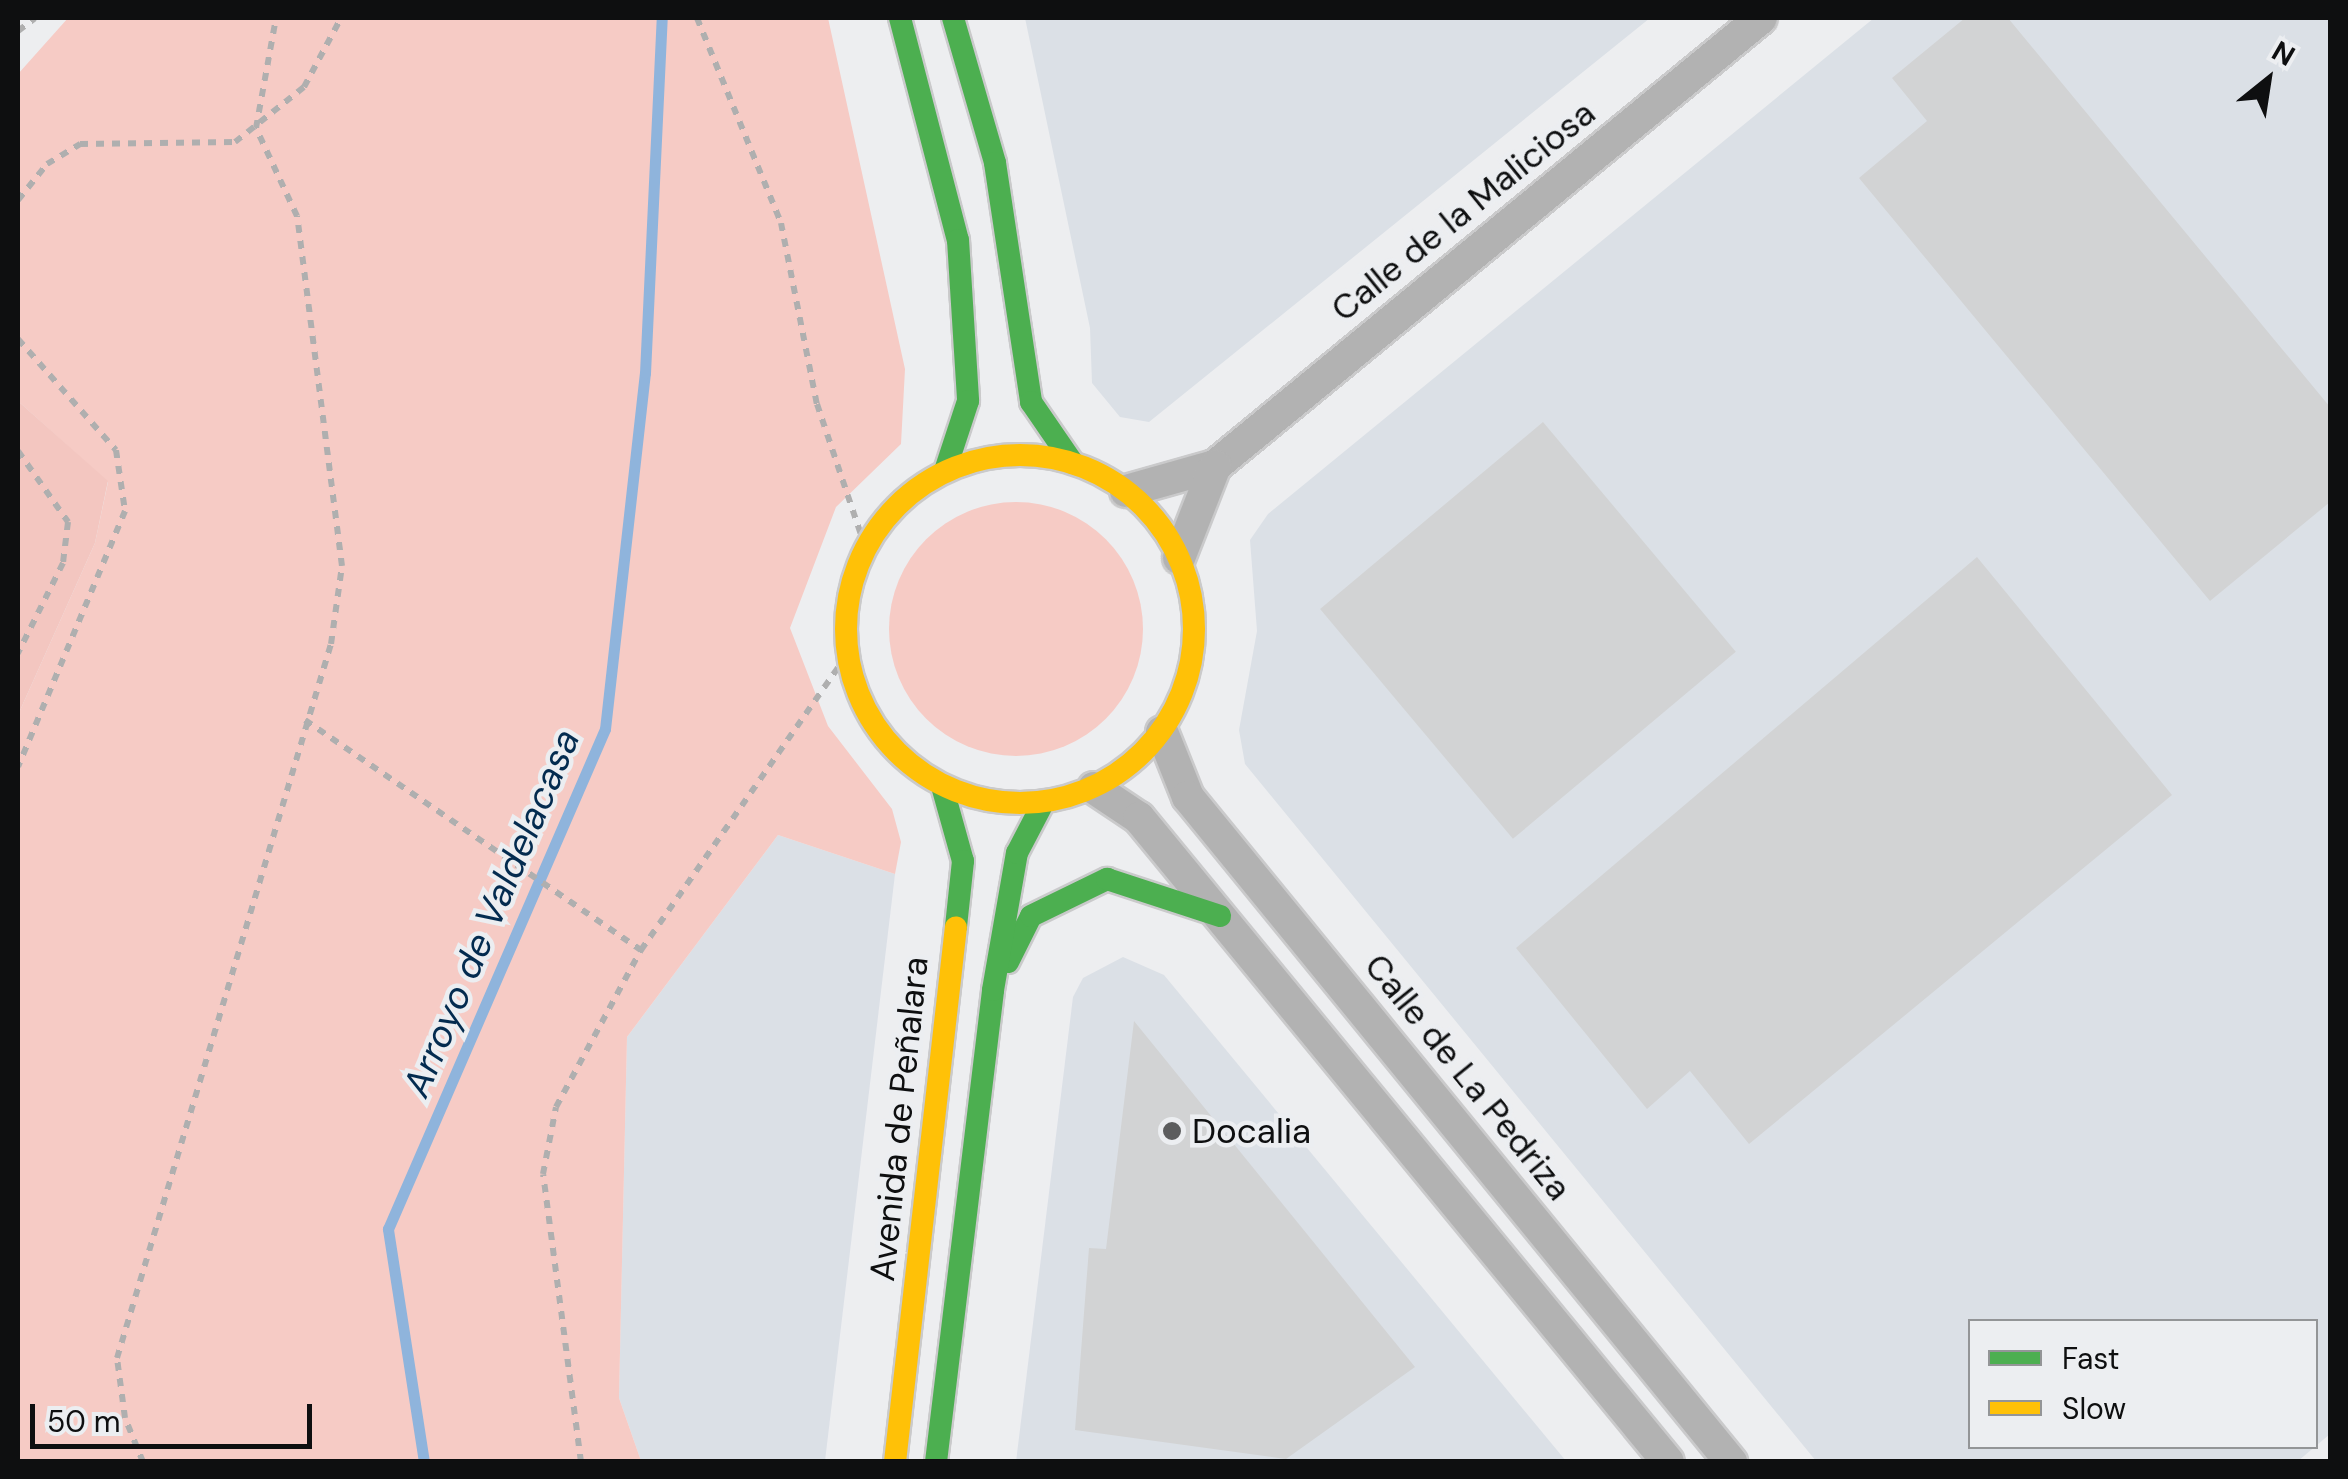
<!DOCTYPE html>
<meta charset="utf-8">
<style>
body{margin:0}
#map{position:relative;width:2348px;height:1479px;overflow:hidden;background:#edeef0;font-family:"DM Sans",sans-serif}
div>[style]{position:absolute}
.built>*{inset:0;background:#dbe0e6}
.green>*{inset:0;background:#f6cbc5}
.round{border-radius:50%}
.forest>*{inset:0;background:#f3c6c0}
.stream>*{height:11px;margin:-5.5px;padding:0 5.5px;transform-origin:5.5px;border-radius:5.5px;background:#8fb4dc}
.building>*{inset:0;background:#d2d3d4;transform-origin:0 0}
.path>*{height:6px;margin-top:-3px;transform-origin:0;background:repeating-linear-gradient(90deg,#afafaf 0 8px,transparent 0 16px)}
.roads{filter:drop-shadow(2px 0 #cacacb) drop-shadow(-2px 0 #cacacb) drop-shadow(0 2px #cacacb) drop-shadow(0 -2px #cacacb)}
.street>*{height:32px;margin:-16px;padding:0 16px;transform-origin:16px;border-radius:16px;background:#b2b2b2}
.fast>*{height:22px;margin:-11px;padding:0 11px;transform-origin:11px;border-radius:11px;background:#4caf50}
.slow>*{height:22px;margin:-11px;padding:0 11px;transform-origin:11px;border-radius:11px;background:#ffc107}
.slow>.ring{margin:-11px;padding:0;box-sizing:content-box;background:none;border:22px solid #ffc107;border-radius:50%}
.dots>*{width:28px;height:28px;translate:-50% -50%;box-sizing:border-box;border:5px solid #eceef1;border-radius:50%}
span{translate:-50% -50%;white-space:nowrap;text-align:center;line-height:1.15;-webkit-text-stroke:9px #eceef1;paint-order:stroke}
.street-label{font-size:35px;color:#0e0f10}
.poi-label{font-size:35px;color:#0e0f10}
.left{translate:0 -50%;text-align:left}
.water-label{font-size:38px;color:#032b4f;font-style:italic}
.frame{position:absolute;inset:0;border:20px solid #0e0f10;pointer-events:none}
.legend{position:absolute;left:1968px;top:1319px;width:350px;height:130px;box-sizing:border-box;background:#eceef1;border:2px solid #939597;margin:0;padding:12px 18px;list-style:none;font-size:30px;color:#0e0f10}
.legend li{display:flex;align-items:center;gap:20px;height:50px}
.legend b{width:50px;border:2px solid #939597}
.north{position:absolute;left:2218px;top:30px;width:100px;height:100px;-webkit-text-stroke:8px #eceef1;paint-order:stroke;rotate:30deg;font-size:28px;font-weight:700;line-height:40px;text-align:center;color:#0e0f10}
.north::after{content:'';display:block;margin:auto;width:35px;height:45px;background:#0e0f10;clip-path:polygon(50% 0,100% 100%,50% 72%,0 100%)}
.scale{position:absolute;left:30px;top:1404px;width:282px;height:45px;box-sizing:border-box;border:5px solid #0e0f10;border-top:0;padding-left:12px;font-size:30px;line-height:35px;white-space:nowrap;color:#0e0f10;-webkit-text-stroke:8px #eceef1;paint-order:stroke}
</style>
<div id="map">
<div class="built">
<i style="clip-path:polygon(1025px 18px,1650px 18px,1149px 422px,1120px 417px,1092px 383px,1090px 328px)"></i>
<i style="clip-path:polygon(evenodd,1874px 18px,2330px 18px,2330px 1434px,2298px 1461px,1816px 1461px,1245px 764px,1239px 730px,1257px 631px,1250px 540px,1268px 514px,1874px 18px,1970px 1322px,2316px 1322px,2316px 1446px,1970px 1446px,1970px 1322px)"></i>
<i style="clip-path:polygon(778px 835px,895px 874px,825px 1461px,641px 1461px,619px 1398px,627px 1037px)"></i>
<i style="clip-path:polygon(1123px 957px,1164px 975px,1566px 1461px,1016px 1462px,1073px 997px,1083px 978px)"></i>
</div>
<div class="green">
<i style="clip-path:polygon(68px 18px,828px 18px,905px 369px,901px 444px,836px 507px,790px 628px,828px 726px,892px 809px,901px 842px,895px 874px,778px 835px,627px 1037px,619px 1398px,641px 1461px,18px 1461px,18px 715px,95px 543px,108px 482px,18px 401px,18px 74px)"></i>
<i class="round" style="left:889px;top:502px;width:254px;height:254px"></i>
</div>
<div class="forest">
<i style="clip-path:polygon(18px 401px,108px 481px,95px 543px,18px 715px)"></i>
</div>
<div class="stream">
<i style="left:424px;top:1462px;width:236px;rotate:-98.8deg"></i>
<i style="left:388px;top:1229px;width:545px;rotate:-66.54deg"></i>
<i style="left:605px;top:729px;width:358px;rotate:-83.6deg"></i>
<i style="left:645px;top:373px;width:355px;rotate:-87.3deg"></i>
</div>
<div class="building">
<i style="clip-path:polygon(1965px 18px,2008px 18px,2330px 407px,2330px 502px,2210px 601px,1859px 178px,1927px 121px,1892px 78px)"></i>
<i style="left:1543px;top:422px;width:300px;height:291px;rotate:50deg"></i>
<i style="clip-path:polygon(1977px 557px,2172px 795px,1749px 1144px,1690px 1071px,1647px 1109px,1516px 948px)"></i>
<i style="clip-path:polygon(1134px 1021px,1415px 1367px,1286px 1459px,1075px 1430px,1089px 1248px,1106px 1249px)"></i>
</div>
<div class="path">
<i style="left:697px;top:18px;width:222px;rotate:67.7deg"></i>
<i style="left:781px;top:223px;width:185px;rotate:78.8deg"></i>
<i style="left:817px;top:404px;width:151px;rotate:71.4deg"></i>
<i style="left:18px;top:31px;width:21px;rotate:-37deg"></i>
<i style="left:18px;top:200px;width:46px;rotate:-51.1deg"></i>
<i style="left:47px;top:164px;width:39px;rotate:-31deg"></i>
<i style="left:80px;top:144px;width:155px;rotate:-0.7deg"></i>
<i style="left:235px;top:142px;width:88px;rotate:-38.6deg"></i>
<i style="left:304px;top:87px;width:78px;rotate:-61.8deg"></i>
<i style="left:18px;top:339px;width:148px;rotate:48.6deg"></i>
<i style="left:116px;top:450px;width:62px;rotate:81.6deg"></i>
<i style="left:125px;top:511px;width:277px;rotate:112.7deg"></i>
<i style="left:18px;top:451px;width:87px;rotate:54.8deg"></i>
<i style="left:68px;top:522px;width:41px;rotate:97deg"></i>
<i style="left:63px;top:563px;width:101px;rotate:116.6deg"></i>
<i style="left:305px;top:720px;width:407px;rotate:34.4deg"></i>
<i style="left:143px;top:1462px;width:48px;rotate:-112.2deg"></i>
<i style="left:125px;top:1418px;width:61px;rotate:-97.6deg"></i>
<i style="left:117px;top:1358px;width:745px;rotate:-73.32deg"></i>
<i style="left:331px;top:644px;width:79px;rotate:-82deg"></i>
<i style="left:342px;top:566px;width:353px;rotate:-97.3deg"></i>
<i style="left:297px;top:216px;width:97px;rotate:-115deg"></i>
<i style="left:256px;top:128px;width:112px;rotate:-79.7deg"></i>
<i style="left:581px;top:1462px;width:290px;rotate:-97.5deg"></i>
<i style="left:543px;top:1174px;width:68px;rotate:-79deg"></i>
<i style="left:556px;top:1107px;width:179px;rotate:-61.6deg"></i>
<i style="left:641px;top:950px;width:360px;rotate:-55.1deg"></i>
</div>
<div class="roads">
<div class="street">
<i style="left:1126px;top:491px;width:92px;rotate:-15.7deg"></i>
<i style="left:1215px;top:466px;width:706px;rotate:-39.37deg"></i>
<i style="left:1179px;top:558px;width:99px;rotate:-68.6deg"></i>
<i style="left:1162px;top:732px;width:70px;rotate:68.2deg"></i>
<i style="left:1188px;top:797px;width:859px;rotate:50.77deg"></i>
<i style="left:1094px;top:788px;width:54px;rotate:33.7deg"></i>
<i style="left:1139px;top:818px;width:833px;rotate:50.6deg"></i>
</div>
<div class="fast">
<i style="left:900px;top:18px;width:229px;rotate:75.4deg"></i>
<i style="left:958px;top:240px;width:161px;rotate:86.4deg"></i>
<i style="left:968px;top:401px;width:74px;rotate:108.2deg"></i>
<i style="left:953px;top:18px;width:151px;rotate:73.8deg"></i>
<i style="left:995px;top:163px;width:242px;rotate:81.4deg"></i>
<i style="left:1031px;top:402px;width:74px;rotate:55.5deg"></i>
<i style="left:942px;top:786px;width:78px;rotate:74.4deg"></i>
<i style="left:963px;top:861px;width:66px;rotate:96.1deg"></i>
<i style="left:1008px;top:962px;width:51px;rotate:-63.4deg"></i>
<i style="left:1031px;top:916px;width:85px;rotate:-26deg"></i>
<i style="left:1107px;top:879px;width:119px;rotate:18.1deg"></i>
<i style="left:936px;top:1462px;width:475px;rotate:-83.1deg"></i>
<i style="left:993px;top:990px;width:139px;rotate:-80.1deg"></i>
<i style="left:1017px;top:853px;width:56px;rotate:-62.5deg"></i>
</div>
<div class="slow">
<i class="ring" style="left:846px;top:455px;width:326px;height:326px"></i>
<i style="left:895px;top:1462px;width:538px;rotate:-83.5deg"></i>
</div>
</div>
<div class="dots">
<i style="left:1172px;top:1131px;background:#5c5d5e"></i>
</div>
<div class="street-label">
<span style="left:1463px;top:211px;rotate:-39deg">Calle de la Maliciosa</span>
<span style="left:1468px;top:1077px;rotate:51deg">Calle de La Pedriza</span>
<span style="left:899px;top:1119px;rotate:-84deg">Avenida de Peñalara</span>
</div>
<div class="poi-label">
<span class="left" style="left:1192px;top:1131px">Docalia</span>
</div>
<div class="water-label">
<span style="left:492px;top:913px;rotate:-67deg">Arroyo de Valdelacasa</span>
</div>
<div class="frame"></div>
<ul class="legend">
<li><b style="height:12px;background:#4caf50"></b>Fast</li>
<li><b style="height:12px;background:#ffc107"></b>Slow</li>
</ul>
<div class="north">N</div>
<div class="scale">50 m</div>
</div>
